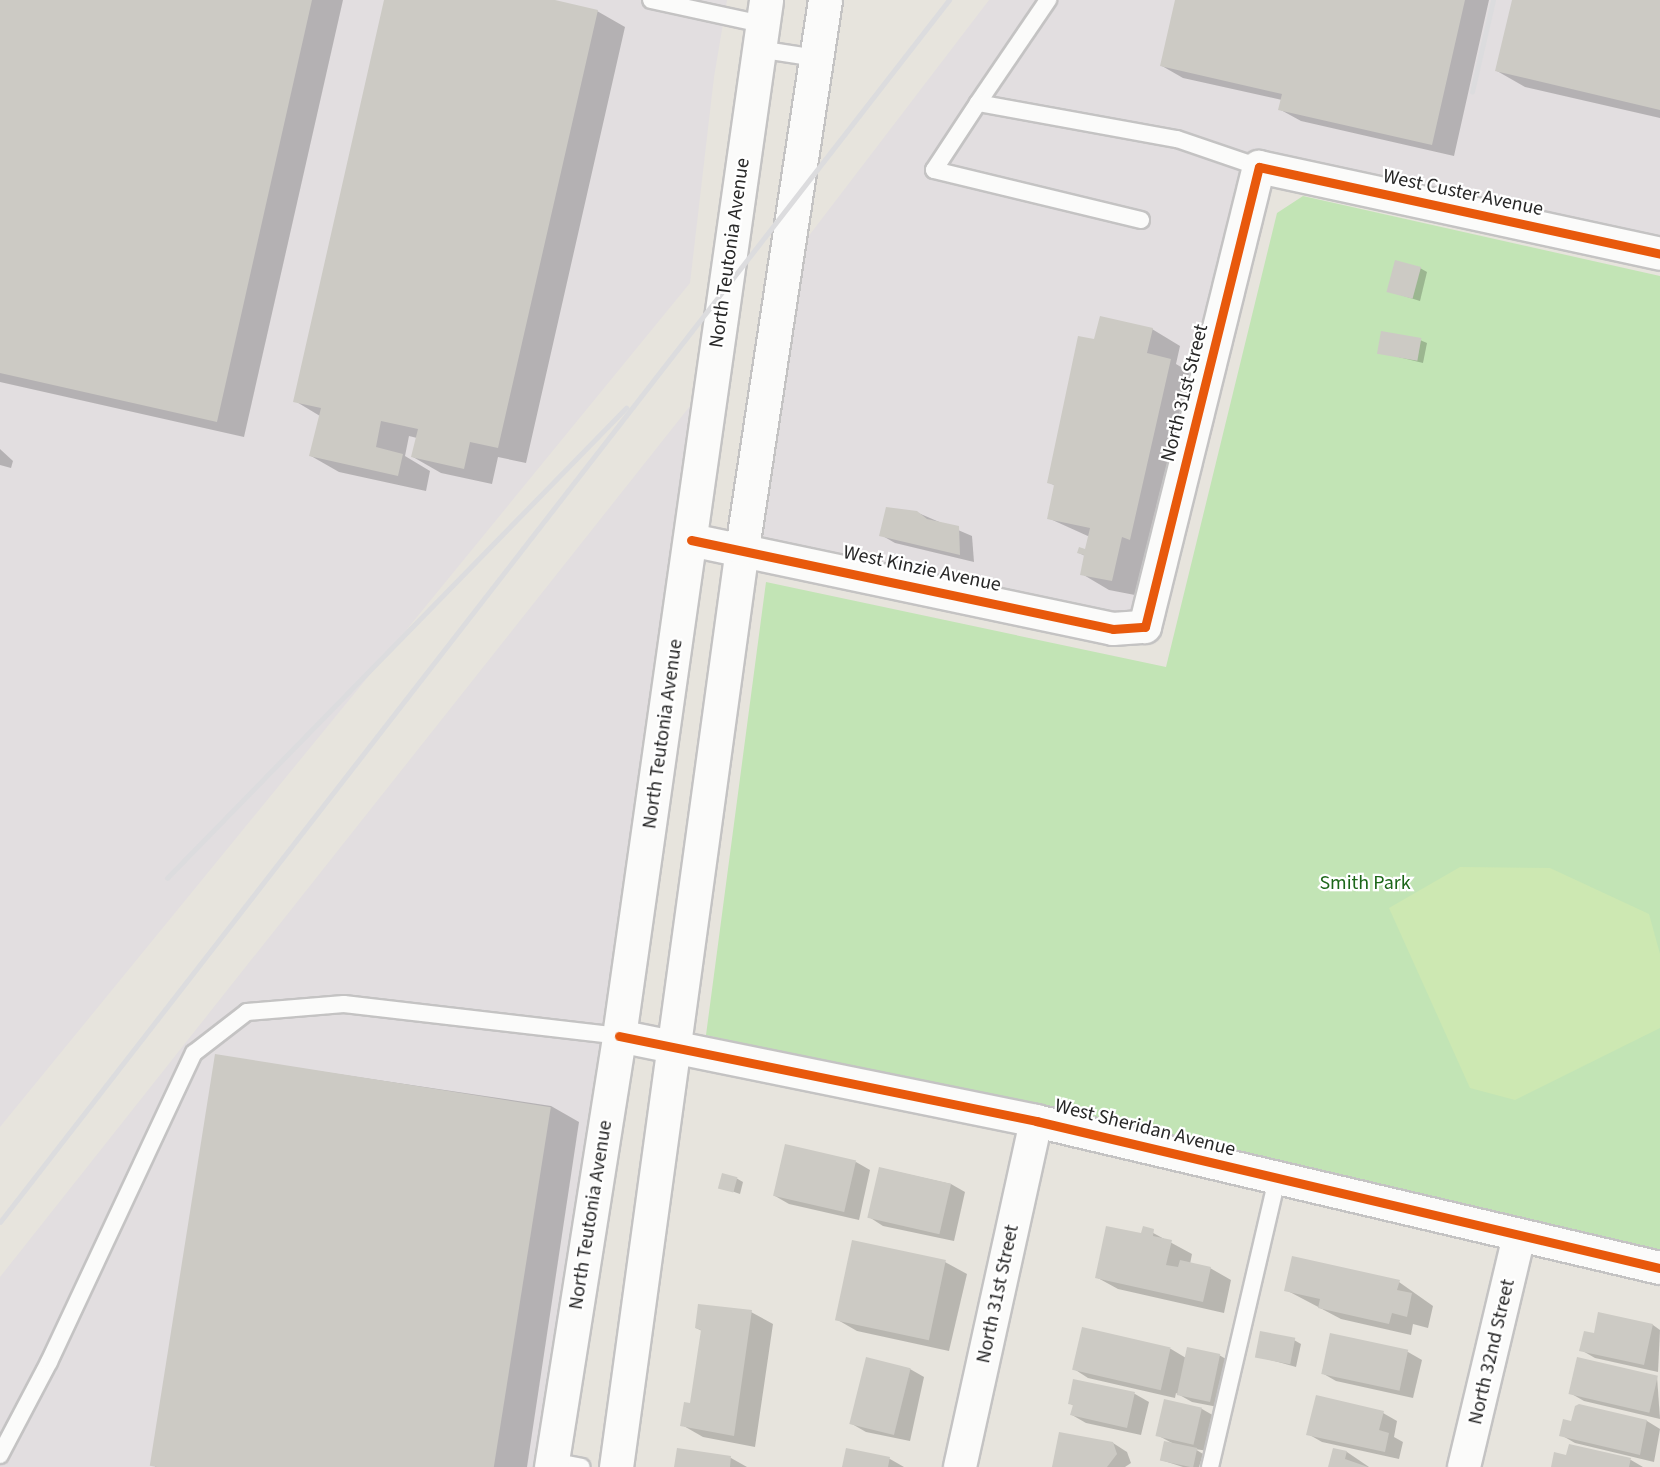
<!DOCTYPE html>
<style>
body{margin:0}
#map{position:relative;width:1660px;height:1467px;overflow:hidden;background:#e7e4dd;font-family:"Source Sans 3",sans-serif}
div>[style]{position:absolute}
.industrial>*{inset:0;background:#e2dee0}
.green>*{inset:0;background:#c2e4b5}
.pitch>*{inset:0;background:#cde8b2}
.shadow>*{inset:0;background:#0003}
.building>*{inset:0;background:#cccac4;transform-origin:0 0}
.roads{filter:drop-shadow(2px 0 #c4c3c3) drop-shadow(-2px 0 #c4c3c3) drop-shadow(0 2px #c4c3c3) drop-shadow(0 -2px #c4c3c3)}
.lane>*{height:16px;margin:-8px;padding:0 8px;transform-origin:8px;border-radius:8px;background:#fbfbfa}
.street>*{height:32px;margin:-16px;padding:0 16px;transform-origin:16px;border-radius:16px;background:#fbfbfa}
.secondary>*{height:33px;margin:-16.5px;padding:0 16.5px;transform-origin:16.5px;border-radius:16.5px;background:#fbfbfa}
.rail>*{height:4.5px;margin:-2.25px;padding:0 2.25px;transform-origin:2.25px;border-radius:2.25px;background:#dcdcde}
.cycleway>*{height:9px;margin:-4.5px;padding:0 4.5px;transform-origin:4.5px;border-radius:4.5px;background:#e8590c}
span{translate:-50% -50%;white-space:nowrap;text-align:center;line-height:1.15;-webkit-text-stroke:4.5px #fff;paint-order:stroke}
.street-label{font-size:20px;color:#282828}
.park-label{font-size:20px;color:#1c6618}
</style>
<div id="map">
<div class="industrial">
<i style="clip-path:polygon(0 0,727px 0,714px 77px,690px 283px,0 1127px)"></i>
<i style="clip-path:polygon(989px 0,1660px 0,1660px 254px,1259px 167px,1145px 627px,742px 548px,785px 267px)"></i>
<i style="clip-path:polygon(713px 377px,551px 1467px,0 1467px,0 1277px)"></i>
</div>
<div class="green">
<i style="clip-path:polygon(1303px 196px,1660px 276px,1660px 1251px,706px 1035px,766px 582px,1166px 667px,1277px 213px)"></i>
</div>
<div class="pitch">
<i style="clip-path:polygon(1460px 867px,1550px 868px,1649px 914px,1660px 954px,1660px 1028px,1515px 1100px,1470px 1088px,1389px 908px)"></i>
</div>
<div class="shadow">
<i style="clip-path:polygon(0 0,343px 0,244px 437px,0 382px)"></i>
<i style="clip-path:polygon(386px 0,548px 0,597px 11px,625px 27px,526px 463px,498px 457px,492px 484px,441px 473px,413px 457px,417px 438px,409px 436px,405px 456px,430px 471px,426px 491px,339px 472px,311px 456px,320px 416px,295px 401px)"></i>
<i style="clip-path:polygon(1177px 0,1489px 0,1454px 156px,1301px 121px,1279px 109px,1282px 100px,1183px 78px,1162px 66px)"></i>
<i style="clip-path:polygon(1513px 0,1660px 0,1660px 118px,1525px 87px,1497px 71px)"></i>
<i style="clip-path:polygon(1420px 268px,1427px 272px,1420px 301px,1388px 291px)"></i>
<i style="clip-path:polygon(1152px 329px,1180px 346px,1176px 364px,1198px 377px,1140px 596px,1109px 590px,1082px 574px,1085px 556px,1079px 553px,1086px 551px,1090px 537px,1048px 518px,1055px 486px,1049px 482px,1095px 341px)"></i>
<i style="clip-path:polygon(1420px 340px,1427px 343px,1423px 363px,1378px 352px)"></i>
<i style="clip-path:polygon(0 449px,13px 461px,11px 468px,0 465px)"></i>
<i style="clip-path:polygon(916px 512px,972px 536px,974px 562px,895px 543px,881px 535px)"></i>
<i style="clip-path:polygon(217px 1056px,551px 1106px,579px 1122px,527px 1467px,155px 1467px)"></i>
<i style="clip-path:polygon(856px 1162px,870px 1170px,859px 1220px,789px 1204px,775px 1196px)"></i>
<i style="clip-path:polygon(880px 1168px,951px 1184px,965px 1192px,954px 1241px,883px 1226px,869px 1217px)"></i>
<i style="clip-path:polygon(736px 1178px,743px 1182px,740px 1194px,720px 1187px)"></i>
<i style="clip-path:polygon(1144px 1228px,1192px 1254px,1190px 1264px,1210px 1268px,1231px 1280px,1224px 1313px,1118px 1289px,1096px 1277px,1142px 1235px)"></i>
<i style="clip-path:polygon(945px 1262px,967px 1274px,949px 1351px,857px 1331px,836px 1319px)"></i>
<i style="clip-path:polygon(1399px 1282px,1433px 1306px,1428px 1328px,1413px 1324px,1411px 1335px,1341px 1319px,1286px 1290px)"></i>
<i style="clip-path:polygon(751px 1312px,773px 1324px,755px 1447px,703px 1437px,682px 1425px,692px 1405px,702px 1331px,696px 1328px)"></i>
<i style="clip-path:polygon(1653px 1325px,1660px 1330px,1658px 1372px,1595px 1358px,1581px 1350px,1595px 1335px)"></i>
<i style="clip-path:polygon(1083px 1329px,1171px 1349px,1186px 1358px,1219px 1355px,1233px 1363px,1223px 1408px,1192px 1402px,1176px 1393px,1175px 1398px,1088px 1378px,1074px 1369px)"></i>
<i style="clip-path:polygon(1331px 1335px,1408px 1352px,1422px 1360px,1413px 1398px,1336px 1381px,1322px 1373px)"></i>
<i style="clip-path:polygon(1294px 1340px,1301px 1344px,1296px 1367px,1256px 1356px)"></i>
<i style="clip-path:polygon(910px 1369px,924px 1377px,910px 1441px,866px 1432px,852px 1424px)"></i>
<i style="clip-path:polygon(1657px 1376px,1660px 1419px,1584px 1401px,1570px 1393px)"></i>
<i style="clip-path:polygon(1074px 1380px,1135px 1394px,1149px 1402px,1141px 1435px,1086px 1423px,1072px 1415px,1074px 1406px,1069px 1403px)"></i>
<i style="clip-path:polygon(1165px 1401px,1202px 1409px,1216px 1417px,1208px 1451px,1195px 1449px,1203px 1454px,1199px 1467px,1183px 1467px,1161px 1460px,1172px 1443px,1157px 1435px)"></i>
<i style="clip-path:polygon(1576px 1407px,1647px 1421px,1660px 1429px,1654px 1462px,1575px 1443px,1561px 1435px,1572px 1423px)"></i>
<i style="clip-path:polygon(1383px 1413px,1397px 1421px,1394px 1437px,1403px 1442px,1399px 1459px,1322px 1442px,1308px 1434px)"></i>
<i style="clip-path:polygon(1113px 1443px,1127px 1452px,1131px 1463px,1125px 1467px,1053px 1467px)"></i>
<i style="clip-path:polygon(1570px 1445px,1631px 1460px,1643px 1467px,1552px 1467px,1567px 1456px)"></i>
<i style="clip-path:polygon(847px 1450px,890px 1459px,904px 1467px,843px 1467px)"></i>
<i style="clip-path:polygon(1334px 1450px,1347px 1452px,1369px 1467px,1330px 1467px)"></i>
<i style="clip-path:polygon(731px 1458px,747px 1467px,676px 1467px)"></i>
</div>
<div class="building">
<i style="clip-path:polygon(0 0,312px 0,217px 422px,0 373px)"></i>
<i style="clip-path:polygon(384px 0,555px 0,598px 10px,498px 448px,470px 442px,464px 469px,411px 457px,418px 429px,381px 421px,376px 447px,403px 454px,398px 476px,309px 456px,321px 408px,293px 402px)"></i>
<i style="clip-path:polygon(1175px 0,1465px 0,1432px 145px,1278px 110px,1282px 94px,1160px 66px)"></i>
<i style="clip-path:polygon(1512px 0,1660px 0,1660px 110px,1495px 71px)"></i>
<i style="left:1395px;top:260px;width:27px;height:33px;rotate:15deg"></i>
<i style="clip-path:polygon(1100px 316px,1153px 328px,1147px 353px,1171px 359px,1130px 540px,1122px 537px,1112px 581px,1080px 575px,1084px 555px,1077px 553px,1079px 547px,1085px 549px,1090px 528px,1047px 519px,1054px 485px,1047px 483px,1078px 336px,1094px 339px)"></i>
<i style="left:1381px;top:331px;width:41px;height:23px;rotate:10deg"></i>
<i style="clip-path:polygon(886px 507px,917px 511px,927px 519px,959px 526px,960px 555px,879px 536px)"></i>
<i style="left:215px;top:1054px;width:340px;height:417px;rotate:9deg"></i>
<i style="left:785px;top:1144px;width:73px;height:53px;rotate:13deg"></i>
<i style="left:879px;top:1167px;width:74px;height:52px;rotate:13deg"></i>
<i style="left:722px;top:1173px;width:16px;height:16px;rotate:15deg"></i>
<i style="clip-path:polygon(1106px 1226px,1141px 1233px,1143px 1226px,1154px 1229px,1153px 1236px,1172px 1240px,1166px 1265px,1178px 1267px,1180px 1260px,1211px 1267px,1203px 1302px,1095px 1278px)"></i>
<i style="left:852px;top:1240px;width:96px;height:82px;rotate:12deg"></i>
<i style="clip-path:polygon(1292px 1256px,1400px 1280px,1397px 1290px,1412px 1293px,1407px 1317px,1392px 1313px,1389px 1324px,1318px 1308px,1320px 1299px,1284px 1291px)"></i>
<i style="clip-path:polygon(698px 1304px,752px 1310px,734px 1436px,680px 1426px,684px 1402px,690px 1403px,701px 1330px,695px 1328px)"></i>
<i style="clip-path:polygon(1598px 1312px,1653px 1324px,1644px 1365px,1579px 1351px,1584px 1331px,1594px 1333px)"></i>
<i style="left:1082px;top:1327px;width:91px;height:44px;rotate:13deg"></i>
<i style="left:1260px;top:1331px;width:36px;height:27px;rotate:11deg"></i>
<i style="left:1330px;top:1333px;width:80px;height:42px;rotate:12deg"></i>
<i style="left:1187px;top:1347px;width:34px;height:49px;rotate:12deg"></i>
<i style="left:866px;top:1357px;width:46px;height:69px;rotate:14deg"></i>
<i style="left:1577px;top:1357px;width:83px;height:38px;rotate:13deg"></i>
<i style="clip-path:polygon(1073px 1379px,1135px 1392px,1127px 1428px,1070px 1415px,1073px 1405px,1068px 1404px)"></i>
<i style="clip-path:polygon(1316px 1395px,1384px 1411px,1379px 1430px,1389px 1433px,1385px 1452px,1306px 1435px)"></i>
<i style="left:1164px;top:1399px;width:39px;height:38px;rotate:13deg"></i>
<i style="clip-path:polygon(1579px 1404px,1647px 1420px,1640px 1455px,1559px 1436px,1563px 1419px,1571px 1421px,1575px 1406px)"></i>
<i style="clip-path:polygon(1059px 1432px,1113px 1442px,1117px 1454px,1107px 1467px,1052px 1467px)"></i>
<i style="left:1164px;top:1441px;width:34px;height:20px;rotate:12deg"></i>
<i style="clip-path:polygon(1569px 1444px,1631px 1458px,1629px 1467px,1551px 1467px,1554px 1452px,1566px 1455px)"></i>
<i style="clip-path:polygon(677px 1448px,731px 1456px,730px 1467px,674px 1467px)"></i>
<i style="clip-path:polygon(846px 1448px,890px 1457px,888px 1467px,842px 1467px)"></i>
<i style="clip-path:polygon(1333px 1448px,1347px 1451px,1345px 1459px,1368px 1467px,1328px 1467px)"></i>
</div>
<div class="roads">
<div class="lane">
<i style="left:651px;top:0;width:114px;rotate:12.2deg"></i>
<i style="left:758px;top:49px;width:59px;rotate:8.8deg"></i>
<i style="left:978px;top:103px;width:125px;rotate:-55.8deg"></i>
<i style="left:1141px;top:220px;width:213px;rotate:-166.4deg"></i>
<i style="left:934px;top:170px;width:80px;rotate:-56.7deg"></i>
<i style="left:978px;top:103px;width:202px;rotate:10.3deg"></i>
<i style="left:1177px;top:139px;width:87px;rotate:18.9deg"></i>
<i style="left:0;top:1455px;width:105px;rotate:-62.2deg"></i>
<i style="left:49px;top:1362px;width:341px;rotate:-64.9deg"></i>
<i style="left:194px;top:1053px;width:67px;rotate:-37.7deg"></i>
<i style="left:247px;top:1012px;width:97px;rotate:-4.7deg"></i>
<i style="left:344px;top:1004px;width:277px;rotate:6.6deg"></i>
<i style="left:551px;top:1461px;width:31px;rotate:11deg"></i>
<i style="left:1210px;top:1467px;width:297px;rotate:-76.9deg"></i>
</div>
<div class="street">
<i style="left:691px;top:540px;width:431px;rotate:11.9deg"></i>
<i style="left:1113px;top:629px;width:32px;rotate:-4deg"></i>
<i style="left:1145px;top:627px;width:474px;rotate:-76.1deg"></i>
<i style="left:1259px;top:167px;width:410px;rotate:12.2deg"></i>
<i style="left:619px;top:1036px;width:426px;rotate:11.5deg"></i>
<i style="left:1036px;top:1121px;width:641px;rotate:13.26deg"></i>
<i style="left:960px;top:1467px;width:354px;rotate:-77.6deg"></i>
<i style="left:1464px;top:1467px;width:237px;rotate:-76.6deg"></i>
</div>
<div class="secondary">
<i style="left:551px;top:1467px;width:436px;rotate:-81deg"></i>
<i style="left:619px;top:1036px;width:1046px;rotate:-81.92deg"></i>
<i style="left:616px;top:1467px;width:928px;rotate:-82.19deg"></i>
<i style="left:742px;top:548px;width:554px;rotate:-81.39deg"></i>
</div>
</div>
<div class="rail">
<i style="left:1472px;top:92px;width:94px;rotate:-77.1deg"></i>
<i style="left:167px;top:878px;width:657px;rotate:-45.68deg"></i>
<i style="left:0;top:1222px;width:1547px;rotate:-52.17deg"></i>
</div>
<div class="cycleway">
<i style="left:691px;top:540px;width:431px;rotate:11.9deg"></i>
<i style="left:1113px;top:629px;width:32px;rotate:-4deg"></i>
<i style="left:1145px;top:627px;width:474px;rotate:-76.1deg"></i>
<i style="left:1259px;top:167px;width:410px;rotate:12.2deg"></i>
<i style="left:619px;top:1036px;width:426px;rotate:11.5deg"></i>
<i style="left:1036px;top:1121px;width:641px;rotate:13.26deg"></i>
</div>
<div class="street-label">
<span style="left:1463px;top:193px;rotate:12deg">West Custer Avenue</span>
<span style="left:730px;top:253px;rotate:-82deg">North Teutonia Avenue</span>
<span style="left:1185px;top:393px;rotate:-76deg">North 31st Street</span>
<span style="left:922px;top:569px;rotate:12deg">West Kinzie Avenue</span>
<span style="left:663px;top:734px;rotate:-82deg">North Teutonia Avenue</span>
<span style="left:1145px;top:1128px;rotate:14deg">West Sheridan Avenue</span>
<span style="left:591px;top:1215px;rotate:-81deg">North Teutonia Avenue</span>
<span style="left:998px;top:1294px;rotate:-78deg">North 31st Street</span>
<span style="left:1492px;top:1352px;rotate:-77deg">North 32nd Street</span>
</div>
<div class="park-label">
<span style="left:1365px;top:883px">Smith Park</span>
</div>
</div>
